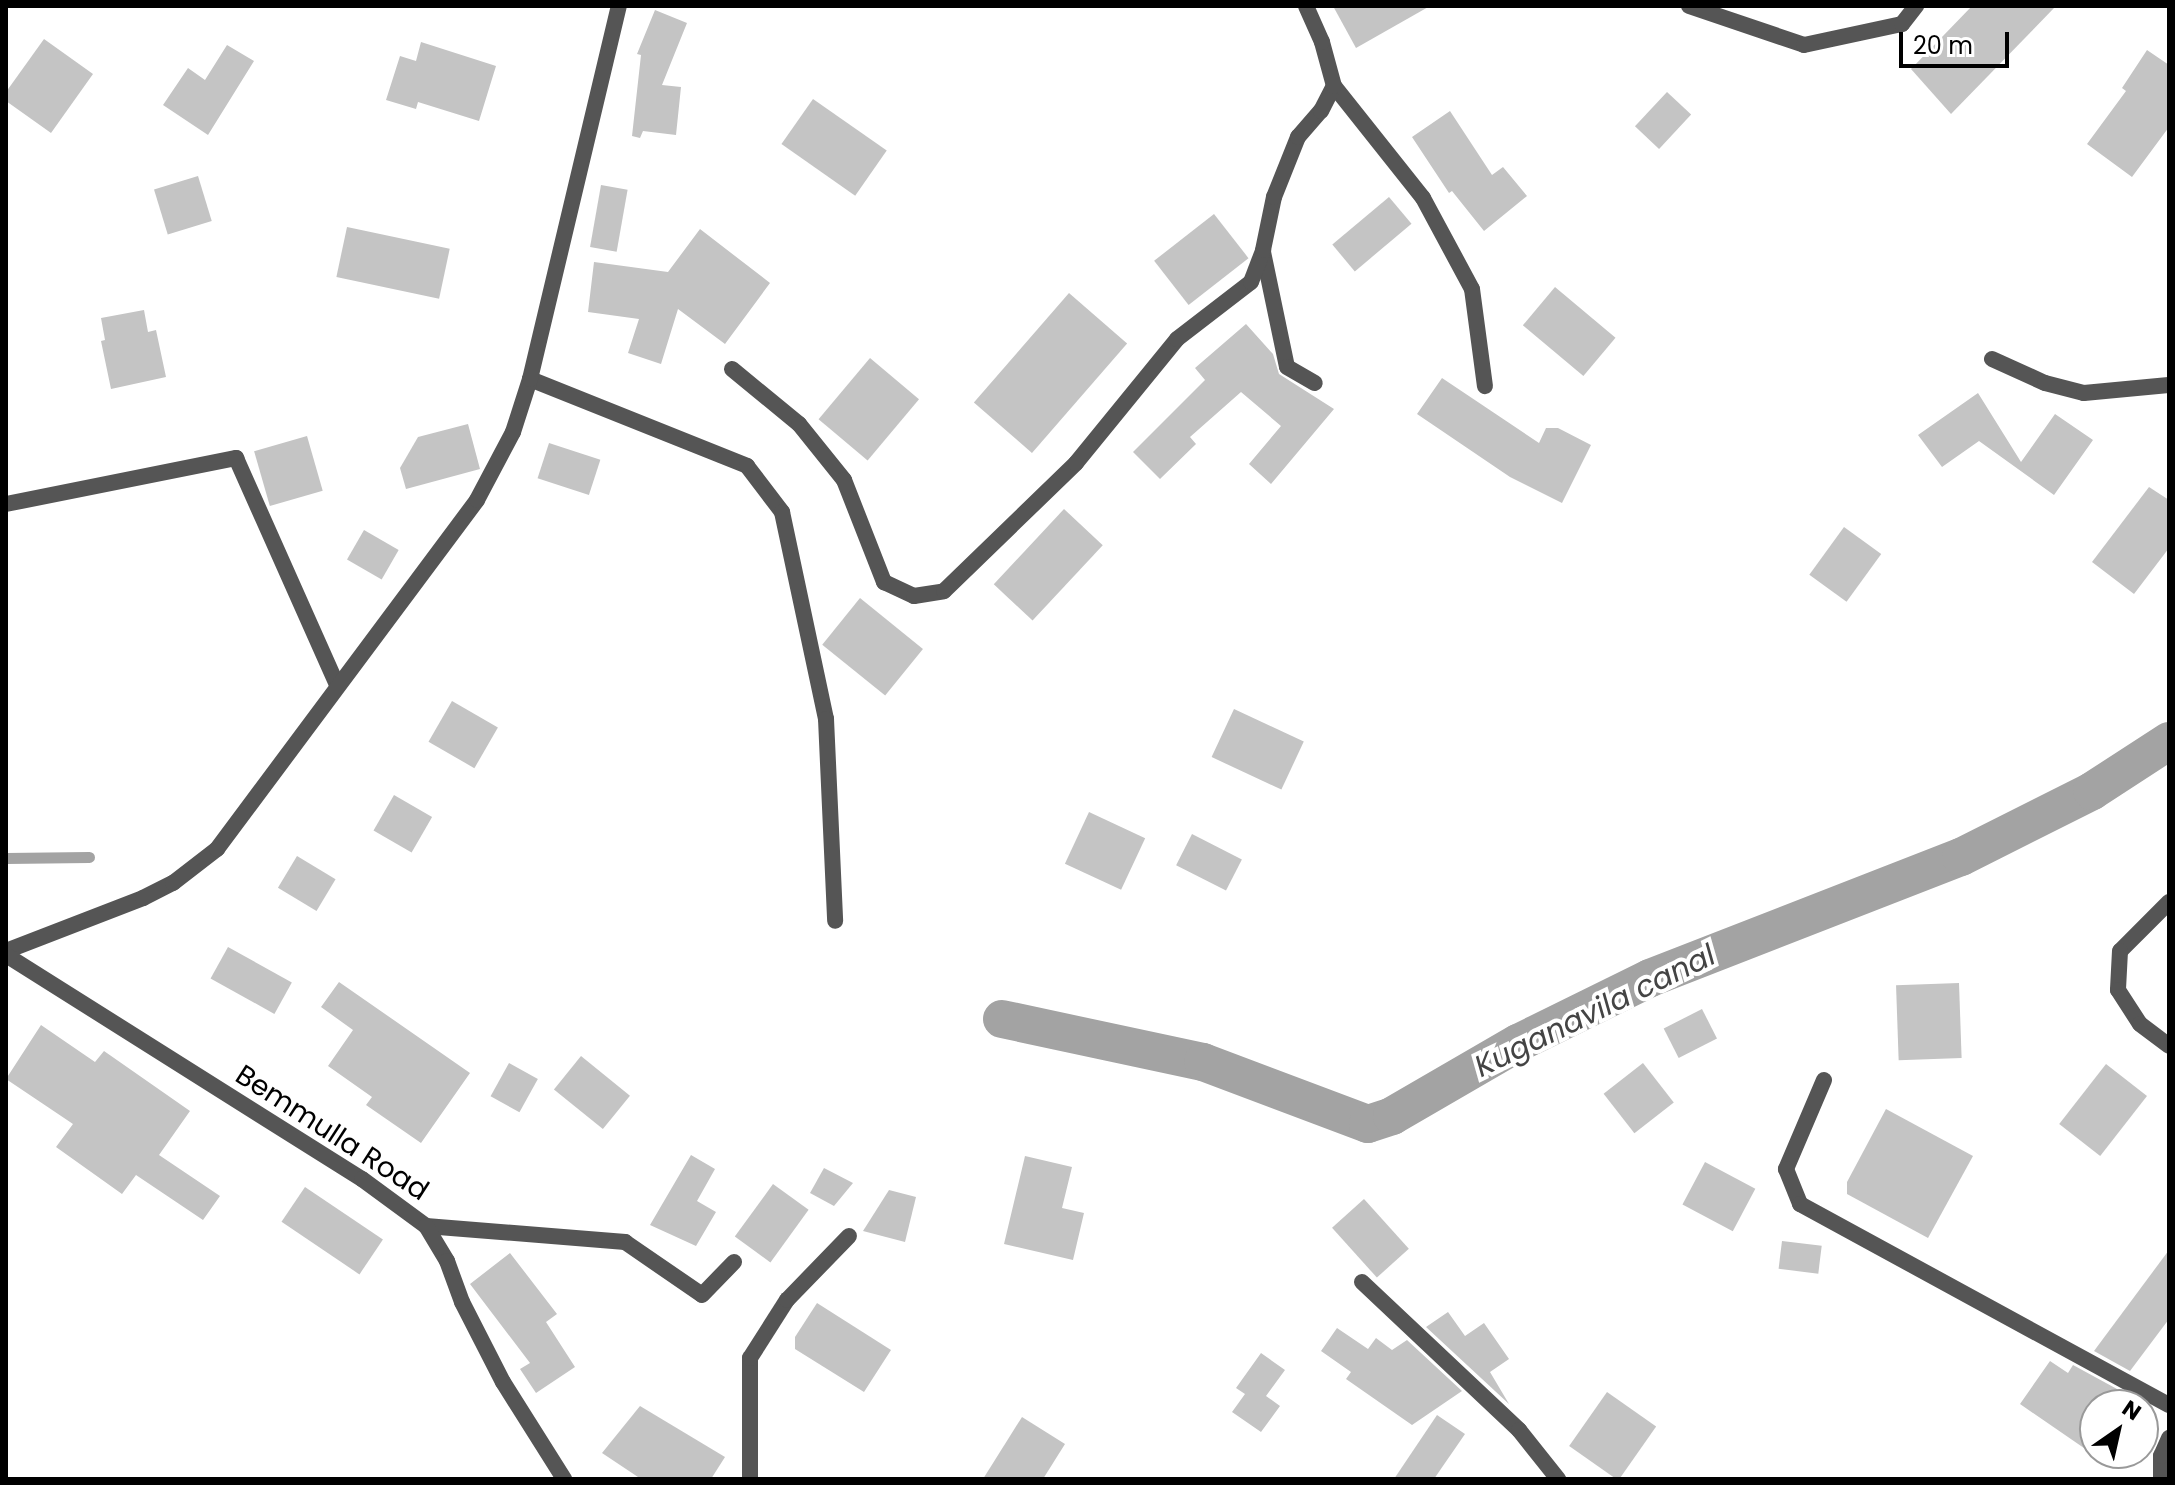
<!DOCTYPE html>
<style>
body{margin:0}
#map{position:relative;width:2175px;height:1485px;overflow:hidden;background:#fff;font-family:Poppins,sans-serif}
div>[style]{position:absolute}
.stream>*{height:11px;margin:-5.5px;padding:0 5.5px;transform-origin:5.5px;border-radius:5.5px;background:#a3a3a3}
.canal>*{height:38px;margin:-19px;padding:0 19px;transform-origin:19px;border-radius:19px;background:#a3a3a3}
.building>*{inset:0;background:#c4c4c4;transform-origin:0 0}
.minor>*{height:16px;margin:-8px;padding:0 8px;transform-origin:8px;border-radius:8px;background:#555}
.tertiary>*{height:16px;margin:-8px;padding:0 8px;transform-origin:8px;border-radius:8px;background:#555}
span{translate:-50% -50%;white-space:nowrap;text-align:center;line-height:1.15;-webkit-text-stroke:8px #fff;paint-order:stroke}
.street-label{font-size:28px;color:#000}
.water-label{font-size:30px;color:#444;font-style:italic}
.frame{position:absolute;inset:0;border:8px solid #000;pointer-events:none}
.north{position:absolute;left:2079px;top:1389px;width:80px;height:80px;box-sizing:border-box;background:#fff;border:2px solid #999;border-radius:50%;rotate:34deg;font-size:22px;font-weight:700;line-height:32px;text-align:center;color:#000}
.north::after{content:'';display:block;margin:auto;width:28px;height:36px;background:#000;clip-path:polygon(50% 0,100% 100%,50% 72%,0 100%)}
.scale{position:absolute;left:1899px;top:32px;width:110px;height:36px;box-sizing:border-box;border:4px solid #000;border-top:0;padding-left:10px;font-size:24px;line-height:28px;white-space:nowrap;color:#000;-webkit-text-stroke:6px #fff;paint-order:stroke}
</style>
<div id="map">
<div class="stream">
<i style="left:6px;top:858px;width:83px;rotate:-0.7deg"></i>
</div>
<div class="canal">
<i style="left:1002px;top:1019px;width:206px;rotate:12.1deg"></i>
<i style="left:1203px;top:1062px;width:176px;rotate:20.6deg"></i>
<i style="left:1368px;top:1124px;width:25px;rotate:-18deg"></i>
<i style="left:1392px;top:1116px;width:146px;rotate:-30.1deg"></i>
<i style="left:1518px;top:1043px;width:147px;rotate:-26.2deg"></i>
<i style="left:1650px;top:978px;width:334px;rotate:-21.3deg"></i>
<i style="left:1961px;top:857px;width:147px;rotate:-26.7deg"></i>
<i style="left:2092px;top:791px;width:92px;rotate:-33deg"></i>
</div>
<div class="building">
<i style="clip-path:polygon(1333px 6px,1430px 6px,1356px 48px)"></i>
<i style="clip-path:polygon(1972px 6px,2056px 6px,1951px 114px,1911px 69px)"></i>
<i style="clip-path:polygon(655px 10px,687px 23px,662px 85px,681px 87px,676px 135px,643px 131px,640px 138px,632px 136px,641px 55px,637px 54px)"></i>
<i style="clip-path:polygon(44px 39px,93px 74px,51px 133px,6px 101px,6px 92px)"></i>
<i style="clip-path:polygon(421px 42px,496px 66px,479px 121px,418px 102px,416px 109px,386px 100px,400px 56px,416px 61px)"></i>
<i style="clip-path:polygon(227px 45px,254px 61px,208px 135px,163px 105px,188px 68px,205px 80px)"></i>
<i style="clip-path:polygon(2147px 50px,2169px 65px,2169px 127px,2132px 177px,2087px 144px,2126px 91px,2122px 88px)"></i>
<i style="left:1667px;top:92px;width:33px;height:47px;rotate:43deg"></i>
<i style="left:813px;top:99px;width:90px;height:55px;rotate:35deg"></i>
<i style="clip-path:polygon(1450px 111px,1492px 175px,1503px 167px,1527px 196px,1484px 231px,1452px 191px,1449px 193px,1412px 137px)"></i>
<i style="left:198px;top:176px;width:47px;height:46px;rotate:73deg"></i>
<i style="left:601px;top:185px;width:27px;height:63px;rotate:10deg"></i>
<i style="left:1389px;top:197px;width:35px;height:74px;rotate:50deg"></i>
<i style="left:1214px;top:214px;width:56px;height:76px;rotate:52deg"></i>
<i style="left:347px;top:227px;width:105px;height:51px;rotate:12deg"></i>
<i style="clip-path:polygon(700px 229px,770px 283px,725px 344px,678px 309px,661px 364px,628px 353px,639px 319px,588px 312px,594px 262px,668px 272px)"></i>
<i style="left:1555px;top:287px;width:79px;height:50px;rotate:40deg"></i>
<i style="left:1069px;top:293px;width:77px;height:145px;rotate:41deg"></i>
<i style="clip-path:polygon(144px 310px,148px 332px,156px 330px,166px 377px,111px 389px,101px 341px,105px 340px,101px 318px)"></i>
<i style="clip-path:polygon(1246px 324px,1273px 354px,1279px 374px,1334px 409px,1271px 484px,1249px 464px,1281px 426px,1241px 392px,1190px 437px,1196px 444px,1160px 479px,1133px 452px,1205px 380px,1195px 368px)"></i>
<i style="left:870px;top:358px;width:64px;height:80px;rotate:40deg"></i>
<i style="clip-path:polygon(1442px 378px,1539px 443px,1546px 428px,1558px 428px,1591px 445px,1562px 503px,1510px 477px,1417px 414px)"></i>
<i style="clip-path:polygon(1978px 393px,2021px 462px,2055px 414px,2093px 440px,2054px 495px,1979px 441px,1942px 467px,1918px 435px)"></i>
<i style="clip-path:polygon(468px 424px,480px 469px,406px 489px,400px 468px,418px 437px)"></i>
<i style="left:307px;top:436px;width:57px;height:55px;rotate:74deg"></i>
<i style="left:549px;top:443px;width:54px;height:37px;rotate:18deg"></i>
<i style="clip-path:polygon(2149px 487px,2169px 500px,2169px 548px,2134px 594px,2092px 562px)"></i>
<i style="left:1064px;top:509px;width:53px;height:103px;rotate:43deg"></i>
<i style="left:1844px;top:527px;width:46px;height:59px;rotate:36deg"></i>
<i style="left:364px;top:530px;width:40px;height:34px;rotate:30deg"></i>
<i style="left:860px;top:598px;width:81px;height:60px;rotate:39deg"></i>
<i style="left:452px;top:701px;width:53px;height:47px;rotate:30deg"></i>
<i style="left:1234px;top:709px;width:77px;height:53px;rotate:25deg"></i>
<i style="left:394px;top:795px;width:44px;height:41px;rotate:30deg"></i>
<i style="left:1089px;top:812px;width:62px;height:57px;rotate:25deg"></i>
<i style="left:1192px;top:834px;width:56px;height:35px;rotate:27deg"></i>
<i style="left:297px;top:856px;width:45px;height:37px;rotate:31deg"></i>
<i style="left:228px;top:947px;width:73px;height:36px;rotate:29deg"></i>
<i style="clip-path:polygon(339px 982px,470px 1073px,421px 1143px,366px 1105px,372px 1097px,328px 1066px,353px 1030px,321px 1007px)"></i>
<i style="left:1959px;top:983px;width:75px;height:63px;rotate:88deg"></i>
<i style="left:1702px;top:1009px;width:33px;height:43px;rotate:63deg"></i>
<i style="clip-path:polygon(41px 1025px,95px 1062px,104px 1051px,190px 1111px,159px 1155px,220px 1196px,203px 1220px,136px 1175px,122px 1194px,56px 1147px,73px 1124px,6px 1079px)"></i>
<i style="left:581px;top:1056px;width:63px;height:43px;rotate:39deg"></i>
<i style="left:509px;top:1063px;width:33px;height:38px;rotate:29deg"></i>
<i style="left:1643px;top:1063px;width:50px;height:50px;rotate:52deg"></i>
<i style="left:2106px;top:1064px;width:52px;height:76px;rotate:38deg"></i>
<i style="clip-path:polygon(1886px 1109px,1973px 1156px,1928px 1238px,1847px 1194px,1847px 1182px)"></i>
<i style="clip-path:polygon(691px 1155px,715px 1169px,697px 1201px,716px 1212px,696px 1246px,650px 1225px)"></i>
<i style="clip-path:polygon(1025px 1156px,1072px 1167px,1062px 1208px,1084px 1213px,1073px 1260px,1004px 1244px)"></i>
<i style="left:1705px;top:1162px;width:57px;height:48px;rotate:28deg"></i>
<i style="clip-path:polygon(824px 1168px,853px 1183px,834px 1206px,810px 1193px)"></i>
<i style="left:773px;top:1184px;width:44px;height:65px;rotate:36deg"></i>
<i style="left:305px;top:1187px;width:94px;height:42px;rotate:34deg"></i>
<i style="clip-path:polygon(889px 1190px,916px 1197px,905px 1242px,863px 1231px)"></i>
<i style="left:1364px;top:1199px;width:67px;height:43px;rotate:48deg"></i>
<i style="left:1782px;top:1241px;width:40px;height:28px;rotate:7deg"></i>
<i style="clip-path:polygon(2169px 1250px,2169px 1319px,2130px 1371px,2094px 1351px)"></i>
<i style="clip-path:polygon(510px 1253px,557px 1314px,546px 1322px,575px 1367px,536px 1393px,520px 1369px,530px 1363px,470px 1284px)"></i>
<i style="clip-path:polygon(817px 1303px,891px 1350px,864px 1392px,795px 1349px,795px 1337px)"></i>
<i style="clip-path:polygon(1448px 1312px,1465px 1336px,1484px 1323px,1509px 1359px,1490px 1372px,1509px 1404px,1426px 1327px)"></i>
<i style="clip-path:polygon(1337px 1328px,1368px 1349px,1376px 1338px,1392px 1350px,1407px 1340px,1462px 1391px,1412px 1425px,1346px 1379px,1351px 1372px,1321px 1351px)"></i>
<i style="clip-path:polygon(1261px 1353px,1285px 1370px,1266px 1396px,1280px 1406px,1261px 1432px,1232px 1412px,1245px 1394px,1236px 1388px)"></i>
<i style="clip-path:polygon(2050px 1361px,2068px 1373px,2073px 1365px,2117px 1389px,2133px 1404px,2095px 1405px,2095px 1453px,2100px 1453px,2097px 1457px,2020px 1404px)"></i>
<i style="left:1607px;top:1392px;width:60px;height:66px;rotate:35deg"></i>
<i style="clip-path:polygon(640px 1406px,725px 1457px,711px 1479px,641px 1479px,602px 1453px)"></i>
<i style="clip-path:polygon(1437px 1415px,1465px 1434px,1434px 1479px,1394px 1479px)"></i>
<i style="clip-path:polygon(1022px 1417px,1065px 1444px,1043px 1479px,983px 1479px)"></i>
</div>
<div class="minor">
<i style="left:1689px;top:6px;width:121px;rotate:18.7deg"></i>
<i style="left:1804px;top:45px;width:100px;rotate:-12.1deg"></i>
<i style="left:1902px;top:24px;width:23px;rotate:-52deg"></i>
<i style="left:1334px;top:86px;width:143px;rotate:51.5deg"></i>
<i style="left:1423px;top:198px;width:103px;rotate:61.7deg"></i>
<i style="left:1472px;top:289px;width:98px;rotate:82.4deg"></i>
<i style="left:1263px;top:252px;width:117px;rotate:78.2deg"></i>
<i style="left:1287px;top:367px;width:32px;rotate:30deg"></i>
<i style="left:1992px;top:359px;width:58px;rotate:24.4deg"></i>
<i style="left:2045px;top:383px;width:40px;rotate:14.4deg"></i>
<i style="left:2084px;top:393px;width:85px;rotate:-5.4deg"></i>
<i style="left:732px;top:369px;width:87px;rotate:39.4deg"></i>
<i style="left:799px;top:424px;width:72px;rotate:51.2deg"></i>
<i style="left:844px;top:480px;width:110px;rotate:68.6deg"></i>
<i style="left:884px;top:582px;width:33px;rotate:25deg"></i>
<i style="left:914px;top:596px;width:30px;rotate:-9deg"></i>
<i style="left:944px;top:591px;width:184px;rotate:-44.1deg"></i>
<i style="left:1076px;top:463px;width:160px;rotate:-50.8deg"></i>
<i style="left:1177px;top:339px;width:93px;rotate:-37.6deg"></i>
<i style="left:1251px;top:282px;width:34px;rotate:-69deg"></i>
<i style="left:1263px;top:250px;width:54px;rotate:-78.3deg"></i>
<i style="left:1274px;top:197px;width:65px;rotate:-68.2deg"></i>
<i style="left:1298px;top:137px;width:35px;rotate:-49deg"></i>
<i style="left:1321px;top:111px;width:28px;rotate:-63deg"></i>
<i style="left:1334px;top:86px;width:46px;rotate:-105.3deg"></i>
<i style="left:1322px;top:42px;width:39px;rotate:-114deg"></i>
<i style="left:530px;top:379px;width:234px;rotate:21.8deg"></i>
<i style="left:747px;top:466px;width:58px;rotate:52.7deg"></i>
<i style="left:782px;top:512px;width:212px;rotate:78deg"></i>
<i style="left:826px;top:719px;width:202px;rotate:87.4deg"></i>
<i style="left:6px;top:504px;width:235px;rotate:-11.3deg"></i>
<i style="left:236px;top:458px;width:248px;rotate:66deg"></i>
<i style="left:2169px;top:902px;width:69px;rotate:135deg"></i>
<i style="left:2120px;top:951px;width:39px;rotate:93deg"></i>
<i style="left:2118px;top:990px;width:40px;rotate:57.1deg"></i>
<i style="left:2140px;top:1024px;width:36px;rotate:37deg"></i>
<i style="left:6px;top:951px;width:147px;rotate:-21.1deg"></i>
<i style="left:143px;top:898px;width:34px;rotate:-27deg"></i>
<i style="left:173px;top:883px;width:56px;rotate:-37.7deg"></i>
<i style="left:217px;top:849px;width:435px;rotate:-53.3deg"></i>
<i style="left:477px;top:500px;width:77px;rotate:-62.1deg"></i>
<i style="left:513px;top:432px;width:56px;rotate:-72.2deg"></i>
<i style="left:530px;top:379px;width:383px;rotate:-76.6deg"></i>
<i style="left:1824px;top:1080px;width:97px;rotate:113.1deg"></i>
<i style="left:1786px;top:1169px;width:38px;rotate:68deg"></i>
<i style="left:1800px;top:1204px;width:420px;rotate:28.6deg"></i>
<i style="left:426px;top:1226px;width:200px;rotate:4.6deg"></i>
<i style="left:625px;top:1242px;width:93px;rotate:34.5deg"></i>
<i style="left:702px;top:1295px;width:46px;rotate:-45.9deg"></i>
<i style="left:1362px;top:1282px;width:216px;rotate:43.3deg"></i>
<i style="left:1519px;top:1430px;width:63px;rotate:51.5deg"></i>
<i style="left:750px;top:1479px;width:121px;rotate:-90deg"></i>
<i style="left:750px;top:1358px;width:69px;rotate:-57.5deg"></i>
<i style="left:787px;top:1300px;width:89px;rotate:-45.9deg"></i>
<i style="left:2161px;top:1479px;width:23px;rotate:-90deg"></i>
<i style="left:2161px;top:1456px;width:20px;rotate:-66deg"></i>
</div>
<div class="tertiary">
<i style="left:6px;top:955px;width:421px;rotate:32.2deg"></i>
<i style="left:362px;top:1179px;width:79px;rotate:36.3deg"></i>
<i style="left:426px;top:1226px;width:41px;rotate:59deg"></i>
<i style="left:447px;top:1261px;width:44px;rotate:69.9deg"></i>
<i style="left:462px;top:1302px;width:90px;rotate:62.9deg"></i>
<i style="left:503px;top:1382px;width:115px;rotate:57.8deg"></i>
</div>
<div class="street-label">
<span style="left:332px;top:1133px;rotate:33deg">Bemmulla Road</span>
</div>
<div class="water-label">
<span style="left:1595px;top:1011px;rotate:-26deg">Kuganavila canal</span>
</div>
<div class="frame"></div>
<div class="north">N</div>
<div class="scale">20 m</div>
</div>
